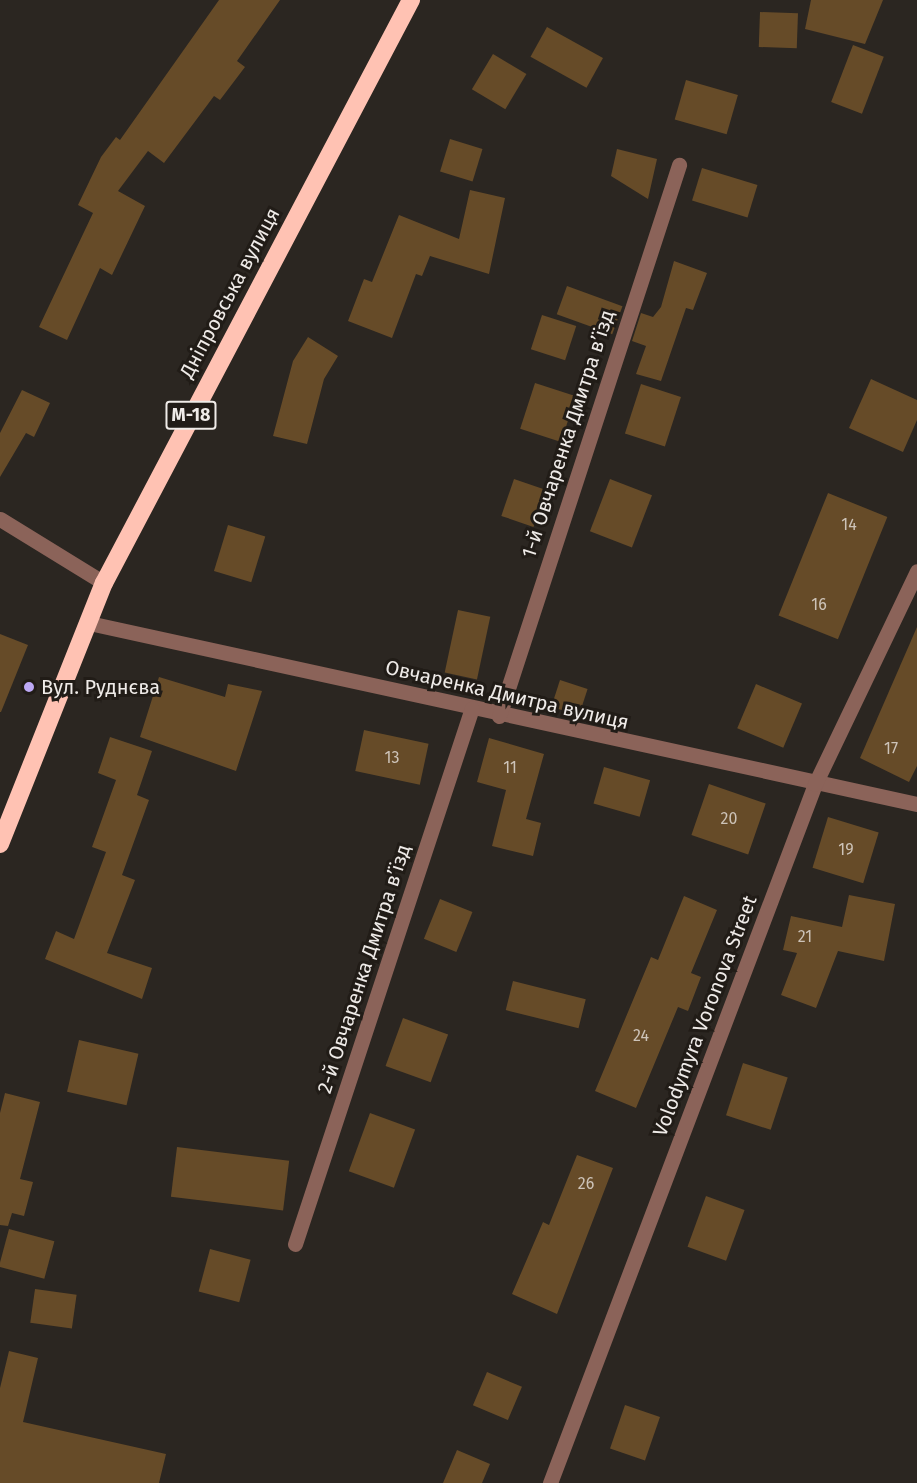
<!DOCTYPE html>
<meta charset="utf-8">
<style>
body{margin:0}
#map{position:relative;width:917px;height:1483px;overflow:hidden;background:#2b2621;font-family:"Fira Sans",sans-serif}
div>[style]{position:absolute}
.building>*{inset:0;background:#664b28;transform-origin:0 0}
.street>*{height:15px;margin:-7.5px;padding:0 7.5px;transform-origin:7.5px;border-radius:7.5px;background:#8b6359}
.highway>*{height:18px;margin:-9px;padding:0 9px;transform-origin:9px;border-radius:9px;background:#ffc2b3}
.dots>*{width:16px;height:16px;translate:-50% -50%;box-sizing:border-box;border:3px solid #211c17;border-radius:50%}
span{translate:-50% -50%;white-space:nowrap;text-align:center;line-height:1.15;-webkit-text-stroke:6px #211c17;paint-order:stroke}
.number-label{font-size:16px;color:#cdc3b8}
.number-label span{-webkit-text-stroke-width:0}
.shield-label span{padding:2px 4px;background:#211c17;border:2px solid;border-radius:4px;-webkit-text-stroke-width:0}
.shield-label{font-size:18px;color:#efebe8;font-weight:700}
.street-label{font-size:20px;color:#efebe8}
.poi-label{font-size:20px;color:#efebe8}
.left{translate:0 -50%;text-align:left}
</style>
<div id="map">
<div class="building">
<i style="clip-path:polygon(219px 0,280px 0,237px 61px,245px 67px,220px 100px,214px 96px,164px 163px,148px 151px,118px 191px,145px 206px,112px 275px,100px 268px,67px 340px,39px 327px,93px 213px,78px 205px,101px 157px,116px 137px,120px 140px)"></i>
<i style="clip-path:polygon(811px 0,883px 0,865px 44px,805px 29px)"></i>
<i style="left:760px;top:12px;width:38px;height:35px;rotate:2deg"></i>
<i style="left:547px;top:27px;width:64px;height:34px;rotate:29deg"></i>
<i style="left:853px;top:45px;width:33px;height:61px;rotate:21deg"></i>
<i style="left:493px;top:54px;width:39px;height:41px;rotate:31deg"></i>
<i style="left:686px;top:80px;width:54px;height:41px;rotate:16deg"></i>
<i style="left:450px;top:139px;width:34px;height:34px;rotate:17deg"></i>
<i style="clip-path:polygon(617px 149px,657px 159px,648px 199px,611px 176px)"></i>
<i style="left:702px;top:168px;width:58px;height:34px;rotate:17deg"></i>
<i style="clip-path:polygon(470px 190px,505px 198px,489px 274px,430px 256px,422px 276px,416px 274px,392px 338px,348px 321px,364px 279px,372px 282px,399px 215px,459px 239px)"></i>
<i style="clip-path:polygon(674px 261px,707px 273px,693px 310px,686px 308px,661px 381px,636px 374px,646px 346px,632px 341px,641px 313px,653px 317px,661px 307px)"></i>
<i style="left:567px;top:286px;width:59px;height:30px;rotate:20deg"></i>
<i style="left:542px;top:315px;width:36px;height:36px;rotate:18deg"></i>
<i style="clip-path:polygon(308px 337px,338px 356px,324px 379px,307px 444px,273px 436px,293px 361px)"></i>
<i style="clip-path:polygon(871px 379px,917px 400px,917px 420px,903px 452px,849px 428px)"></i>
<i style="left:535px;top:383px;width:43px;height:48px;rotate:18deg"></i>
<i style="left:641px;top:384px;width:42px;height:52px;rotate:18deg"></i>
<i style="clip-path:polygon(22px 390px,50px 403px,34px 437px,26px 433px,0 477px,0 433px)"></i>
<i style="left:514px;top:479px;width:34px;height:39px;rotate:19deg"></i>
<i style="left:610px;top:479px;width:45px;height:56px;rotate:21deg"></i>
<i style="left:828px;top:493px;width:64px;height:132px;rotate:22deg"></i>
<i style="left:228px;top:525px;width:39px;height:48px;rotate:17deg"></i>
<i style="left:458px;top:610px;width:33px;height:64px;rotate:12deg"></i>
<i style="clip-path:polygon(917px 627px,917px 766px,909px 782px,860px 758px)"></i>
<i style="clip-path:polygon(0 634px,28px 645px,1px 712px,0 712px)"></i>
<i style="clip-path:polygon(159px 677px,225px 697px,228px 684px,262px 691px,236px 771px,140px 737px)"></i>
<i style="left:560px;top:680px;width:29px;height:28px;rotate:18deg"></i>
<i style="left:756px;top:684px;width:50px;height:48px;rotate:23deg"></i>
<i style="left:364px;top:730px;width:66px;height:42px;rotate:12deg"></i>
<i style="clip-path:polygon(110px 737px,152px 751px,137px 795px,149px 800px,122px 875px,135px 880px,107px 953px,152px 968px,142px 999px,45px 959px,56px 931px,74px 939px,106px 852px,92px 847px,116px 780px,98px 773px)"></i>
<i style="clip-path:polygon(489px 738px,544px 754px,526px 819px,541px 823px,533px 856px,492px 846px,506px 790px,477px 782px)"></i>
<i style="left:604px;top:767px;width:48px;height:38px;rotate:16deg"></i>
<i style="left:709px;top:784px;width:60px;height:54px;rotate:19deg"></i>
<i style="left:828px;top:817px;width:53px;height:53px;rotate:17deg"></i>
<i style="clip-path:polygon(849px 895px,895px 904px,884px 961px,838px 951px,816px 1008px,781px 995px,797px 953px,783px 950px,791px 916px,842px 927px)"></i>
<i style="clip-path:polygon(684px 896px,717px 910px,691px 973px,701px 977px,688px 1011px,678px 1007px,636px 1108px,595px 1091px,651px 957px,658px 960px)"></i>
<i style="left:440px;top:899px;width:35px;height:43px;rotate:22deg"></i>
<i style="left:513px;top:981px;width:75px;height:30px;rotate:14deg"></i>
<i style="left:403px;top:1018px;width:48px;height:51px;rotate:20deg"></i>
<i style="left:79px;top:1040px;width:61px;height:53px;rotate:13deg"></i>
<i style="left:743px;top:1063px;width:47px;height:55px;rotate:18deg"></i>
<i style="clip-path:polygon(5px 1093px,40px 1102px,20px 1179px,33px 1182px,24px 1216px,12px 1213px,8px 1226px,0 1225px,0 1113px)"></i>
<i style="left:370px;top:1113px;width:48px;height:62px;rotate:20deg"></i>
<i style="left:177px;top:1147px;width:113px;height:50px;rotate:7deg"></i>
<i style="clip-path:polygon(577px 1155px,613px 1168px,557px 1314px,512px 1294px,543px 1222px,549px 1225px)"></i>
<i style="left:706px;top:1196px;width:41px;height:54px;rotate:20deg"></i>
<i style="left:9px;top:1229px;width:47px;height:39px;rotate:15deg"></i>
<i style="left:210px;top:1249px;width:42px;height:44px;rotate:15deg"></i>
<i style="left:35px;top:1289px;width:42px;height:34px;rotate:8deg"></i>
<i style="clip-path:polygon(9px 1351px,38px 1358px,23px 1422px,166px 1454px,159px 1483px,0 1483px,0 1388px)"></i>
<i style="left:487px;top:1372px;width:38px;height:36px;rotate:23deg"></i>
<i style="left:625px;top:1405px;width:37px;height:46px;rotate:19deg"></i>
<i style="clip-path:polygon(457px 1450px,490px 1464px,482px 1483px,443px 1483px)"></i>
</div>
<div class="street">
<i style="left:0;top:519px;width:122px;rotate:31.6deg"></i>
<i style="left:89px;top:623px;width:848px;rotate:12.33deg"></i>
<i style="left:499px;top:716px;width:580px;rotate:-71.91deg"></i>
<i style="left:295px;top:1244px;width:564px;rotate:-71.73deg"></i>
<i style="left:550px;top:1483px;width:748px;rotate:-69.24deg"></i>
<i style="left:815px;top:784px;width:236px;rotate:-64.4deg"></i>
</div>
<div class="highway">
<i style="left:0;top:844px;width:281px;rotate:-68.3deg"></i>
<i style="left:104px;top:583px;width:659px;rotate:-62.23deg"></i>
</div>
<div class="dots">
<i style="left:29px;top:687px;background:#bda9f5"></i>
</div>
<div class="number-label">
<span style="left:849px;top:525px">14</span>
<span style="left:819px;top:605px">16</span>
<span style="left:891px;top:749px">17</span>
<span style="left:392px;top:758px">13</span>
<span style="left:510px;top:768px">11</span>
<span style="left:729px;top:819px">20</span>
<span style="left:846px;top:850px">19</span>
<span style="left:805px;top:937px">21</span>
<span style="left:641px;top:1036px">24</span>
<span style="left:586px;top:1184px">26</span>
</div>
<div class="shield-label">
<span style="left:191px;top:415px">М-18</span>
</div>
<div class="street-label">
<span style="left:230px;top:293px;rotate:-62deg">Дніпровська вулиця</span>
<span style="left:568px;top:434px;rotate:-72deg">1-й Овчаренка Дмитра в’їзд</span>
<span style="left:507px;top:695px;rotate:13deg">Овчаренка Дмитра вулиця</span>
<span style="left:364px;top:969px;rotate:-72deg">2-й Овчаренка Дмитра в’їзд</span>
<span style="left:705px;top:1016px;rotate:-69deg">Volodymyra Voronova Street</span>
</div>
<div class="poi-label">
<span class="left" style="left:41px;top:687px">Вул. Руднєва</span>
</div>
</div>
